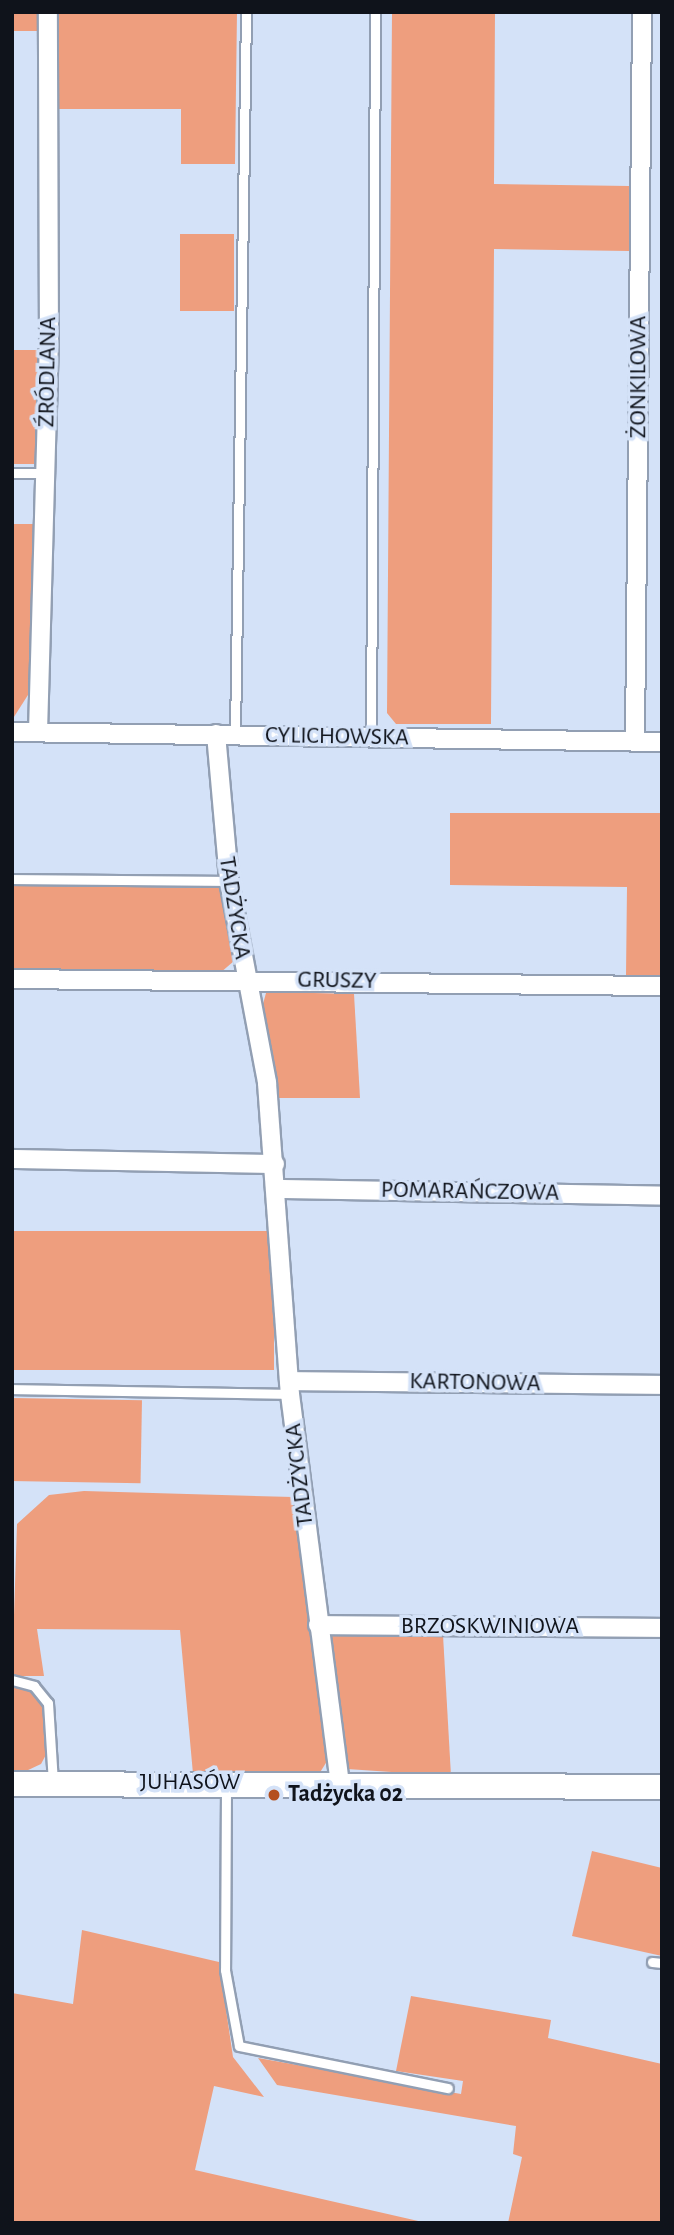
<!DOCTYPE html>
<meta charset="utf-8">
<style>
body{margin:0}
#map{position:relative;width:674px;height:2235px;overflow:hidden;background:#d4e2f8;font-family:"Alegreya Sans",sans-serif}
div>[style]{position:absolute}
.green>*{inset:0;background:#ee9e7e;transform-origin:0 0}
.roads{filter:drop-shadow(2px 0 #929fb3) drop-shadow(-2px 0 #929fb3) drop-shadow(0 2px #929fb3) drop-shadow(0 -2px #929fb3)}
.lane>*{height:9px;margin:-4.5px;padding:0 4.5px;transform-origin:4.5px;border-radius:4.5px;background:#fff}
.street>*{height:18px;margin:-9px;padding:0 9px;transform-origin:9px;border-radius:9px;background:#fff}
.secondary>*{height:24px;margin:-12px;padding:0 12px;transform-origin:12px;border-radius:12px;background:#fff}
.dots>*{width:19px;height:19px;translate:-50% -50%;box-sizing:border-box;border:4px solid #d4e2f8;border-radius:50%}
span{translate:-50% -50%;white-space:nowrap;text-align:center;line-height:1.15;-webkit-text-stroke:7px #d4e2f8;paint-order:stroke}
.street-label{font-size:24px;color:#0f131b}
.poi-label{font-size:24px;color:#0f131b;font-weight:700}
.left{translate:0 -50%;text-align:left}
.frame{position:absolute;inset:0;border:14px solid #0f131b;pointer-events:none}
</style>
<div id="map">
<div class="green">
<i style="left:12px;top:12px;width:31px;height:19px"></i>
<i style="clip-path:polygon(59px 12px,237px 12px,235px 164px,181px 164px,181px 109px,59px 109px)"></i>
<i style="clip-path:polygon(392px 12px,495px 12px,494px 184px,629px 186px,629px 251px,494px 249px,491px 724px,396px 724px,387px 713px)"></i>
<i style="left:180px;top:234px;width:54px;height:77px"></i>
<i style="left:12px;top:350px;width:28px;height:114px"></i>
<i style="clip-path:polygon(12px 524px,39px 524px,35px 684px,12px 720px)"></i>
<i style="clip-path:polygon(450px 813px,662px 813px,662px 975px,626px 975px,627px 887px,450px 885px)"></i>
<i style="clip-path:polygon(12px 885px,220px 888px,234px 961px,220px 973px,12px 971px)"></i>
<i style="clip-path:polygon(274px 992px,354px 994px,360px 1098px,279px 1098px,263px 1004px,266px 993px)"></i>
<i style="left:12px;top:1231px;width:262px;height:139px"></i>
<i style="left:12px;top:1398px;width:130px;height:83px;rotate:1deg"></i>
<i style="clip-path:polygon(84px 1491px,293px 1497px,329px 1758px,319px 1774px,193px 1774px,180px 1630px,37px 1629px,44px 1676px,12px 1676px,17px 1524px,49px 1495px)"></i>
<i style="clip-path:polygon(330px 1632px,443px 1635px,451px 1776px,347px 1769px)"></i>
<i style="clip-path:polygon(12px 1686px,29px 1687px,43px 1704px,48px 1751px,41px 1764px,26px 1771px,12px 1771px)"></i>
<i style="clip-path:polygon(592px 1851px,662px 1868px,662px 1956px,572px 1936px)"></i>
<i style="clip-path:polygon(82px 1930px,219px 1962px,233px 2057px,264px 2097px,214px 2086px,195px 2170px,427px 2223px,12px 2223px,12px 1993px,73px 2004px)"></i>
<i style="clip-path:polygon(411px 1996px,551px 2020px,548px 2038px,662px 2064px,662px 2223px,508px 2223px,522px 2157px,513px 2154px,516px 2126px,277px 2085px,258px 2058px,461px 2094px,463px 2081px,396px 2071px)"></i>
</div>
<div class="roads">
<div class="lane">
<i style="left:12px;top:473px;width:33px"></i>
<i style="left:235px;top:735px;width:723px;rotate:-89.13deg"></i>
<i style="left:371px;top:738px;width:726px;rotate:-89.68deg"></i>
<i style="left:12px;top:879px;width:217px;rotate:0.5deg"></i>
<i style="left:12px;top:1389px;width:278px;rotate:1deg"></i>
<i style="left:12px;top:1680px;width:23px;rotate:15deg"></i>
<i style="left:34px;top:1686px;width:22px;rotate:51deg"></i>
<i style="left:48px;top:1703px;width:79px;rotate:86.4deg"></i>
<i style="left:226px;top:1788px;width:182px;rotate:90.3deg"></i>
<i style="left:225px;top:1970px;width:77px;rotate:79.6deg"></i>
<i style="left:239px;top:2046px;width:213px;rotate:11.4deg"></i>
<i style="left:652px;top:1962px;width:10px;rotate:6deg"></i>
</div>
<div class="street">
<i style="left:12px;top:732px;width:650px;rotate:0.88deg"></i>
<i style="left:38px;top:732px;width:389px;rotate:-88.4deg"></i>
<i style="left:49px;top:343px;width:331px;rotate:-90.2deg"></i>
<i style="left:216px;top:734px;width:148px;rotate:84.9deg"></i>
<i style="left:229px;top:881px;width:206px;rotate:79.3deg"></i>
<i style="left:267px;top:1083px;width:312px;rotate:85.8deg"></i>
<i style="left:290px;top:1394px;width:394px;rotate:82.7deg"></i>
<i style="left:635px;top:742px;width:730px;rotate:-89.45deg"></i>
<i style="left:12px;top:979px;width:650px;rotate:0.62deg"></i>
<i style="left:12px;top:1159px;width:263px;rotate:1.1deg"></i>
<i style="left:278px;top:1189px;width:384px;rotate:1deg"></i>
<i style="left:289px;top:1381px;width:373px;rotate:0.6deg"></i>
<i style="left:318px;top:1625px;width:344px;rotate:0.5deg"></i>
</div>
<div class="secondary">
<i style="left:12px;top:1784px;width:650px;rotate:0.26deg"></i>
</div>
</div>
<div class="dots">
<i style="left:274px;top:1795px;background:#b44f1e"></i>
</div>
<div class="street-label">
<span style="left:48px;top:372px;rotate:-89deg">ŹRÓDLANA</span>
<span style="left:639px;top:377px;rotate:-90deg">ŻONKILOWA</span>
<span style="left:337px;top:737px;rotate:1deg">CYLICHOWSKA</span>
<span style="left:234px;top:908px;rotate:81deg">TADŻYCKA</span>
<span style="left:337px;top:981px;rotate:1deg">GRUSZY</span>
<span style="left:470px;top:1192px;rotate:1deg">POMARAŃCZOWA</span>
<span style="left:475px;top:1383px;rotate:1deg">KARTONOWA</span>
<span style="left:300px;top:1475px;rotate:-97deg">TADŻYCKA</span>
<span style="left:490px;top:1627px">BRZOSKWINIOWA</span>
<span style="left:190px;top:1783px">JUHASÓW</span>
</div>
<div class="poi-label">
<span class="left" style="left:288px;top:1795px">Tadżycka 02</span>
</div>
<div class="frame"></div>
</div>
